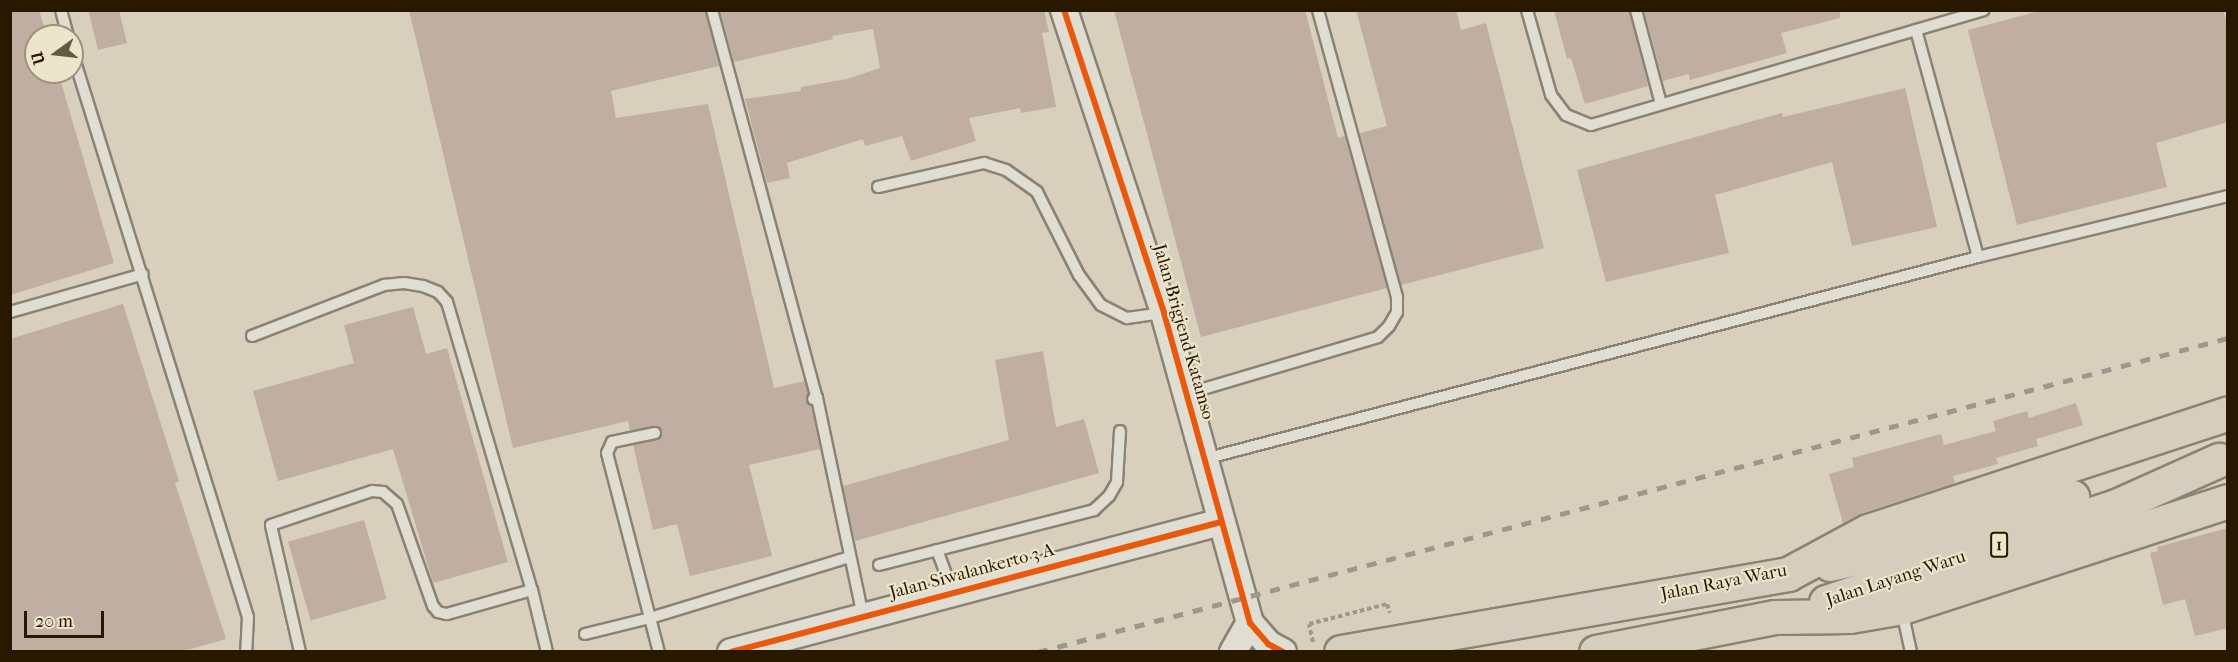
<!DOCTYPE html>
<style>
body{margin:0}
#map{position:relative;width:2238px;height:662px;overflow:hidden;background:#d8d0bc;font-family:"IM FELL French Canon",serif}
div>[style]{position:absolute}
.building>*{inset:0;background:#bfaea1;transform-origin:0 0}
.path>*{height:4px;margin-top:-2px;transform-origin:0;background:repeating-linear-gradient(90deg,#9d988e 0 4.5px,transparent 0 7.5px)}
.roads{filter:drop-shadow(2px 0 #8a8374) drop-shadow(-2px 0 #8a8374) drop-shadow(0 2px #8a8374) drop-shadow(0 -2px #8a8374)}
.service>*{height:10px;margin:-5px;padding:0 5px;transform-origin:5px;border-radius:5px;background:#e0ddd3}
.tertiary>*{height:26px;margin:-13px;padding:0 13px;transform-origin:13px;border-radius:13px;background:#e0ddd3}
.trunk>*{height:33px;margin:-16.5px;padding:0 16.5px;transform-origin:16.5px;border-radius:16.5px;background:#d5cdbe}
.rail>*{height:4.5px;margin-top:-2.25px;transform-origin:0;background:repeating-linear-gradient(90deg,#9d988e 0 10px,transparent 0 20px)}
.cycleway>*{height:6px;margin:-3px;padding:0 3px;transform-origin:3px;border-radius:3px;background:#e8590c}
span{translate:-50% -50%;white-space:nowrap;text-align:center;line-height:1.15;-webkit-text-stroke:4.5px #ede4cc;paint-order:stroke}
.shield-label span{padding:2px 4px;background:#ede4cc;border:2px solid;border-radius:4px;-webkit-text-stroke-width:0}
.shield-label{font-size:16px;color:#291800;font-weight:700}
.street-label{font-size:18px;color:#291800}
.frame{position:absolute;inset:0;border:12px solid #291800;pointer-events:none}
.north{position:absolute;left:24px;top:24px;width:60px;height:60px;box-sizing:border-box;background:#ede4cc;border:2px solid #9f927a;border-radius:50%;rotate:255deg;font-size:16px;font-weight:700;line-height:24px;text-align:center;color:#291800}
.north::after{content:'';display:block;margin:auto;width:21px;height:27px;background:#665842;clip-path:polygon(50% 0,100% 100%,50% 72%,0 100%)}
.scale{position:absolute;left:24px;top:611px;width:80px;height:27px;box-sizing:border-box;border:3px solid #291800;border-top:0;padding-left:8px;font-size:18px;line-height:21px;white-space:nowrap;color:#291800;-webkit-text-stroke:4px #ede4cc;paint-order:stroke}
</style>
<div id="map">
<div class="building">
<i style="clip-path:polygon(10px 10px,39px 10px,47px 36px,36px 36px,36px 72px,58px 72px,114px 263px,10px 295px)"></i>
<i style="clip-path:polygon(88px 10px,119px 10px,127px 43px,98px 50px)"></i>
<i style="clip-path:polygon(409px 10px,705px 10px,719px 66px,611px 91px,616px 118px,708px 104px,774px 388px,805px 381px,808px 393px,806px 400px,811px 406px,820px 449px,749px 465px,772px 556px,690px 576px,677px 524px,653px 530px,633px 445px,660px 439px,662px 432px,658px 426px,630px 431px,628px 421px,513px 448px)"></i>
<i style="clip-path:polygon(720px 10px,1044px 10px,1049px 32px,1042px 33px,1056px 107px,1021px 113px,1020px 108px,969px 118px,976px 141px,911px 161px,902px 136px,865px 146px,863px 139px,787px 163px,790px 178px,767px 183px,745px 99px,801px 91px,801px 87px,847px 79px,880px 68px,873px 29px,832px 36px,833px 39px,734px 62px)"></i>
<i style="clip-path:polygon(1114px 10px,1305px 10px,1338px 138px,1345px 136px,1387px 288px,1201px 337px)"></i>
<i style="clip-path:polygon(1356px 10px,1456px 10px,1461px 30px,1486px 23px,1544px 248px,1401px 285px,1360px 133px,1387px 126px)"></i>
<i style="clip-path:polygon(1554px 10px,1629px 10px,1648px 86px,1585px 104px,1571px 58px,1567px 59px)"></i>
<i style="clip-path:polygon(1644px 10px,1840px 10px,1840px 18px,1781px 33px,1787px 53px,1690px 80px,1689px 74px,1663px 81px)"></i>
<i style="clip-path:polygon(2043px 10px,2223px 10px,2228px 27px,2228px 122px,2156px 143px,2167px 187px,2017px 225px,1968px 30px)"></i>
<i style="clip-path:polygon(1905px 88px,1937px 227px,1852px 246px,1832px 162px,1715px 195px,1729px 253px,1606px 282px,1577px 170px,1782px 113px,1783px 117px)"></i>
<i style="clip-path:polygon(123px 304px,179px 481px,175px 483px,226px 639px,184px 651px,10px 651px,10px 339px)"></i>
<i style="clip-path:polygon(413px 307px,426px 354px,447px 348px,508px 562px,433px 583px,393px 449px,278px 481px,253px 391px,354px 363px,344px 325px)"></i>
<i style="clip-path:polygon(1043px 351px,1056px 427px,1084px 419px,1099px 473px,855px 541px,843px 486px,1009px 440px,995px 360px)"></i>
<i style="clip-path:polygon(2076px 403px,2083px 425px,2036px 439px,2038px 446px,1996px 458px,1998px 464px,1953px 476px,1955px 483px,1862px 513px,1843px 523px,1829px 474px,1854px 467px,1852px 458px,1941px 434px,1944px 445px,1996px 431px,1993px 421px,2027px 411px,2029px 418px)"></i>
<i style="left:364px;top:520px;width:82px;height:79px;rotate:74deg"></i>
<i style="clip-path:polygon(2228px 528px,2228px 628px,2195px 636px,2185px 599px,2163px 605px,2150px 553px,2158px 551px,2157px 547px)"></i>
</div>
<div class="path">
<i style="left:1313px;top:642px;width:18px;rotate:-103deg"></i>
<i style="left:1309px;top:624px;width:81px;rotate:-14.4deg"></i>
<i style="left:1387px;top:604px;width:9px;rotate:72deg"></i>
</div>
<div class="roads">
<div class="service">
<i style="left:61px;top:10px;width:27px;rotate:75deg"></i>
<i style="left:712px;top:10px;width:402px;rotate:74.9deg"></i>
<i style="left:817px;top:398px;width:4px;rotate:166deg"></i>
<i style="left:1527px;top:10px;width:88px;rotate:74.2deg"></i>
<i style="left:1551px;top:95px;width:25px;rotate:53deg"></i>
<i style="left:1566px;top:115px;width:27px;rotate:22deg"></i>
<i style="left:1591px;top:125px;width:409px;rotate:-16.3deg"></i>
<i style="left:1636px;top:10px;width:97px;rotate:75.1deg"></i>
<i style="left:1916px;top:30px;width:235px;rotate:74.7deg"></i>
<i style="left:72px;top:52px;width:592px;rotate:72.7deg"></i>
<i style="left:248px;top:617px;width:35px;rotate:93deg"></i>
<i style="left:878px;top:187px;width:109px;rotate:-12.8deg"></i>
<i style="left:984px;top:163px;width:23px;rotate:18deg"></i>
<i style="left:1006px;top:170px;width:38px;rotate:35deg"></i>
<i style="left:1037px;top:192px;width:93px;rotate:63.2deg"></i>
<i style="left:1079px;top:275px;width:37px;rotate:54deg"></i>
<i style="left:1101px;top:305px;width:29px;rotate:27deg"></i>
<i style="left:1127px;top:318px;width:37px;rotate:-8deg"></i>
<i style="left:10px;top:312px;width:138px;rotate:-15.9deg"></i>
<i style="left:252px;top:336px;width:142px;rotate:-21.1deg"></i>
<i style="left:384px;top:285px;width:20px;rotate:-6deg"></i>
<i style="left:404px;top:283px;width:19px;rotate:9deg"></i>
<i style="left:423px;top:286px;width:16px;rotate:22deg"></i>
<i style="left:438px;top:292px;width:13px;rotate:48deg"></i>
<i style="left:447px;top:302px;width:300px;rotate:73.6deg"></i>
<i style="left:532px;top:590px;width:64px;rotate:76.4deg"></i>
<i style="left:1186px;top:394px;width:200px;rotate:-16.5deg"></i>
<i style="left:1378px;top:337px;width:16px;rotate:-45deg"></i>
<i style="left:1389px;top:326px;width:16px;rotate:-60deg"></i>
<i style="left:1397px;top:312px;width:15px;rotate:-90deg"></i>
<i style="left:1397px;top:297px;width:298px;rotate:-105.4deg"></i>
<i style="left:817px;top:398px;width:223px;rotate:78.1deg"></i>
<i style="left:655px;top:433px;width:44px;rotate:168.2deg"></i>
<i style="left:612px;top:442px;width:12px;rotate:114deg"></i>
<i style="left:607px;top:453px;width:206px;rotate:75.4deg"></i>
<i style="left:1204px;top:459px;width:800px;rotate:-14.63deg"></i>
<i style="left:1978px;top:257px;width:257px;rotate:-13.7deg"></i>
<i style="left:937px;top:550px;width:46px;rotate:69.6deg"></i>
<i style="left:879px;top:565px;width:222px;rotate:-14.3deg"></i>
<i style="left:1094px;top:510px;width:21px;rotate:-43deg"></i>
<i style="left:1109px;top:496px;width:16px;rotate:-60deg"></i>
<i style="left:1117px;top:482px;width:51px;rotate:-86.6deg"></i>
<i style="left:1902px;top:611px;width:42px;rotate:77.6deg"></i>
<i style="left:585px;top:634px;width:67px;rotate:-13.8deg"></i>
<i style="left:650px;top:618px;width:208px;rotate:-17deg"></i>
<i style="left:300px;top:652px;width:130px;rotate:-102.9deg"></i>
<i style="left:271px;top:525px;width:107px;rotate:-18.6deg"></i>
<i style="left:372px;top:491px;width:11px;rotate:5deg"></i>
<i style="left:383px;top:492px;width:18px;rotate:41deg"></i>
<i style="left:397px;top:504px;width:108px;rotate:70.6deg"></i>
<i style="left:433px;top:606px;width:8px;rotate:50deg"></i>
<i style="left:438px;top:612px;width:9px;rotate:13deg"></i>
<i style="left:447px;top:614px;width:88px;rotate:-15.8deg"></i>
</div>
<div class="tertiary">
<i style="left:1064px;top:10px;width:319px;rotate:71.7deg"></i>
<i style="left:1164px;top:313px;width:322px;rotate:74.5deg"></i>
<i style="left:1250px;top:623px;width:28px;rotate:49deg"></i>
<i style="left:1268px;top:644px;width:17px;rotate:28deg"></i>
<i style="left:731px;top:652px;width:507px;rotate:-14.86deg"></i>
<i style="left:1233px;top:652px;width:34px;rotate:-60deg"></i>
</div>
<div class="trunk">
<i style="left:1830px;top:564px;width:115px;rotate:-12.6deg"></i>
<i style="left:1942px;top:539px;width:137px;rotate:-17.9deg"></i>
<i style="left:1826px;top:602px;width:305px;rotate:-18.3deg"></i>
<i style="left:2116px;top:506px;width:113px;rotate:-24.1deg"></i>
<i style="left:1341px;top:652px;width:454px;rotate:-9.9deg"></i>
<i style="left:1788px;top:574px;width:91px;rotate:-28.3deg"></i>
<i style="left:1868px;top:531px;width:379px;rotate:-18.1deg"></i>
<i style="left:1596px;top:652px;width:182px;rotate:-11.1deg"></i>
<i style="left:1775px;top:617px;width:75px;rotate:-0.8deg"></i>
<i style="left:1850px;top:616px;width:53px;rotate:-9.8deg"></i>
<i style="left:1902px;top:607px;width:343px;rotate:-18deg"></i>
</div>
</div>
<div class="rail">
<i style="left:1038px;top:652px;width:1231px;rotate:-14.78deg"></i>
</div>
<div class="cycleway">
<i style="left:1064px;top:10px;width:319px;rotate:71.7deg"></i>
<i style="left:1164px;top:313px;width:322px;rotate:74.5deg"></i>
<i style="left:1250px;top:623px;width:28px;rotate:49deg"></i>
<i style="left:1268px;top:644px;width:17px;rotate:28deg"></i>
<i style="left:731px;top:652px;width:507px;rotate:-14.86deg"></i>
</div>
<div class="shield-label">
<span style="left:1999px;top:545px">1</span>
</div>
<div class="street-label">
<span style="left:1183px;top:332px;rotate:74deg">Jalan Brigjend Katamso</span>
<span style="left:972px;top:572px;rotate:-15deg">Jalan Siwalankerto 3 A</span>
<span style="left:1896px;top:579px;rotate:-18deg">Jalan Layang Waru</span>
<span style="left:1724px;top:583px;rotate:-11deg">Jalan Raya Waru</span>
</div>
<div class="frame"></div>
<div class="north">U</div>
<div class="scale">20 m</div>
</div>
